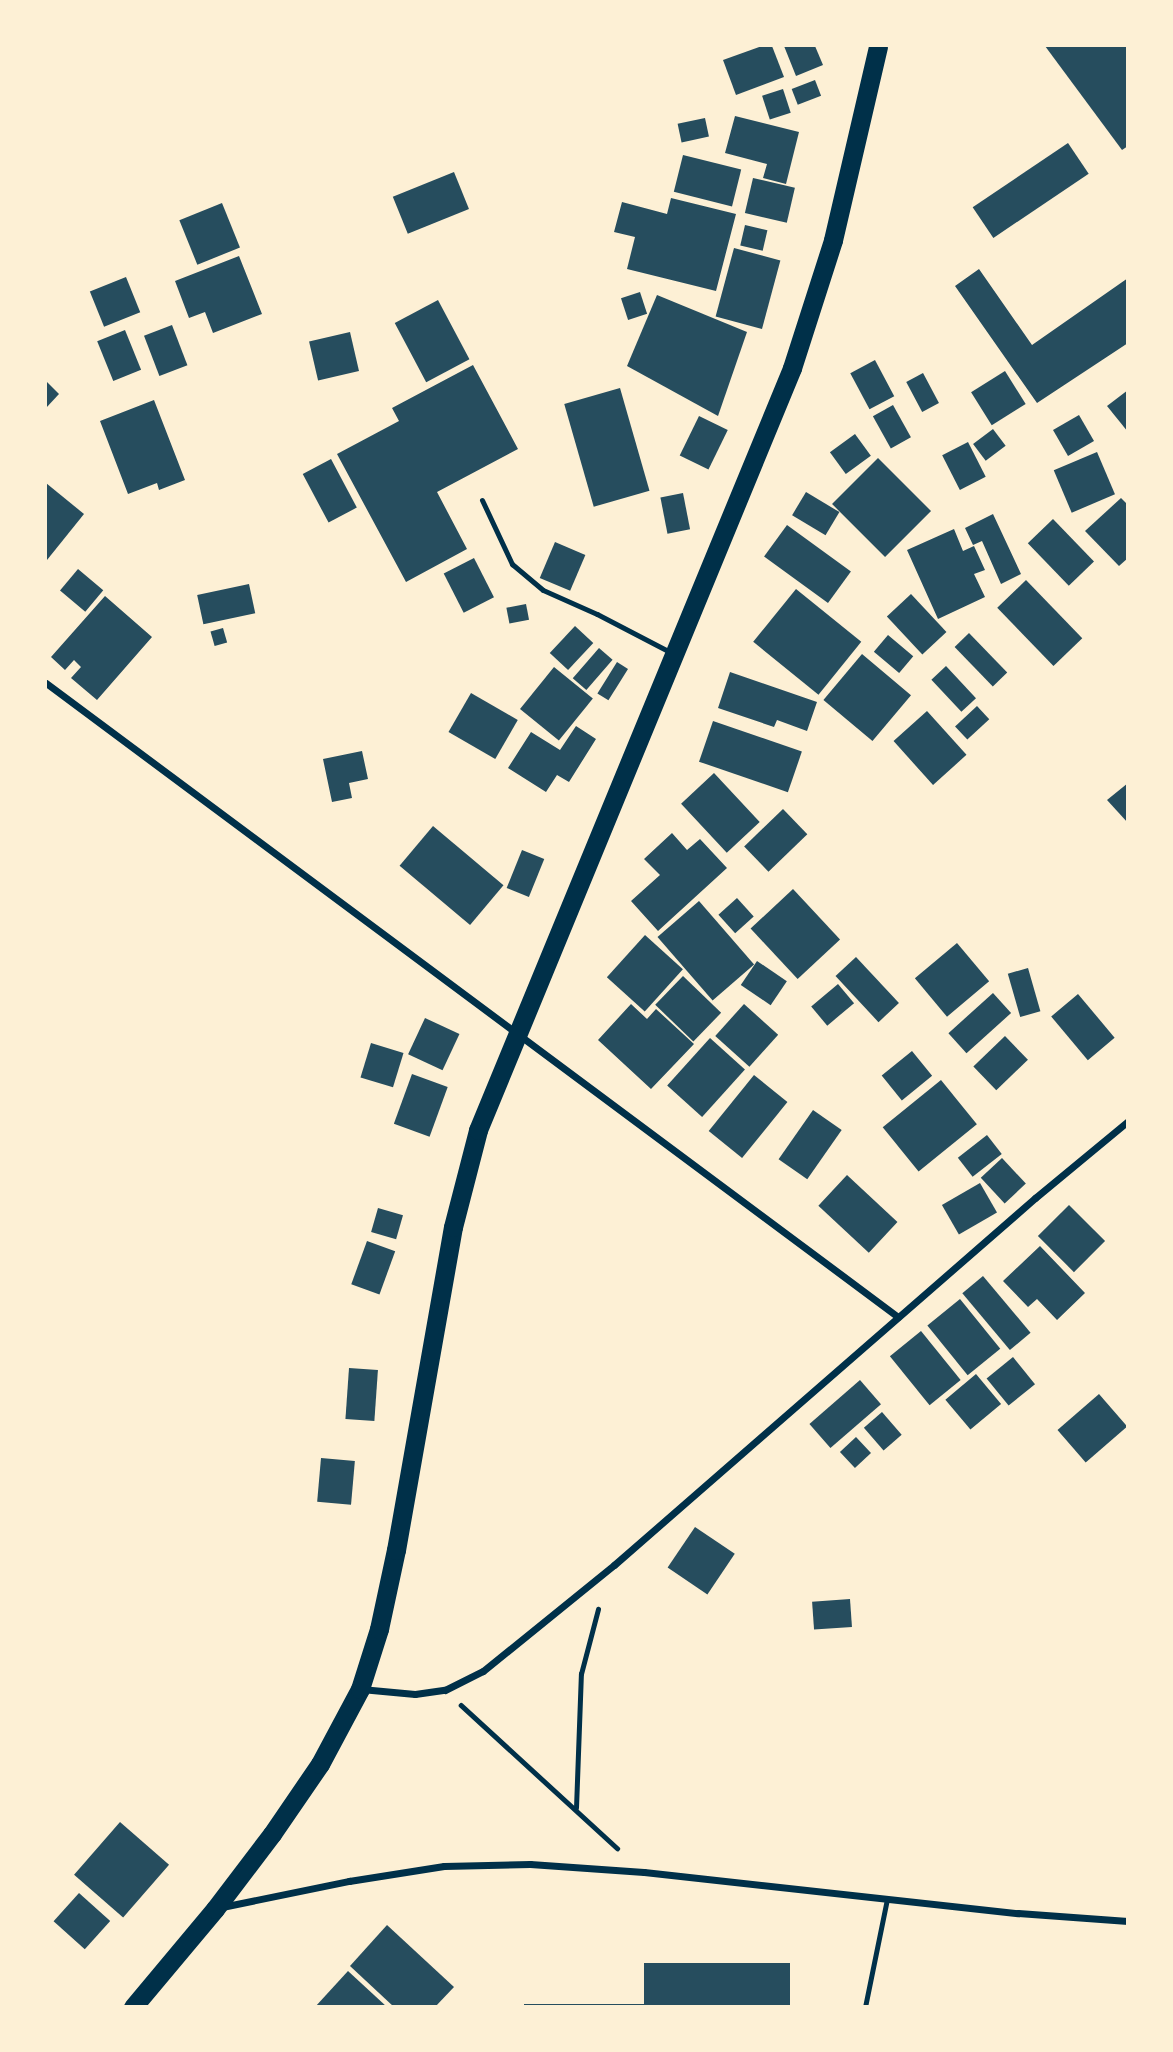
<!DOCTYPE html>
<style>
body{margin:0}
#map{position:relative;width:1173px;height:2052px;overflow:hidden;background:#fdf0d5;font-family:"Roboto Condensed",sans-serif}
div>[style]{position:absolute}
.building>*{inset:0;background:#264d5e;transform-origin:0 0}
.path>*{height:4.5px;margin:-2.25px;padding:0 2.25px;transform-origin:2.25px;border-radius:2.25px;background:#003049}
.service>*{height:5px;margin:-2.5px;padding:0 2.5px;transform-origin:2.5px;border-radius:2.5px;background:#003049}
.minor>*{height:7px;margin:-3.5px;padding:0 3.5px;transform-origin:3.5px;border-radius:3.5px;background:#003049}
.trunk>*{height:19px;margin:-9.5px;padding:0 9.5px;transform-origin:9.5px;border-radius:9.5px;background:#003049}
span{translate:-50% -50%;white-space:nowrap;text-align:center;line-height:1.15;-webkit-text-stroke:5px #fdf0d5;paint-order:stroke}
.frame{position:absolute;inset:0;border:47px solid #fdf0d5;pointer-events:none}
</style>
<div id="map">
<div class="building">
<i style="clip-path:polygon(762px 46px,772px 46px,784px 77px,736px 95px,723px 60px)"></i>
<i style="clip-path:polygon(784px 46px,815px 46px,823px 65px,796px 76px)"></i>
<i style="clip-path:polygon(1045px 46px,1128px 46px,1128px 146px,1122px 150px)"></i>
<i style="left:815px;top:80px;width:17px;height:25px;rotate:69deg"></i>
<i style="left:783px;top:89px;width:25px;height:22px;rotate:72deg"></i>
<i style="clip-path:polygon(735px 116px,799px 132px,786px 184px,763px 178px,767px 164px,725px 153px)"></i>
<i style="left:705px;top:118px;width:19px;height:28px;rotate:78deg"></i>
<i style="left:1068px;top:143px;width:37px;height:115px;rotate:56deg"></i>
<i style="left:683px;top:155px;width:60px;height:38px;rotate:14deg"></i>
<i style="left:454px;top:172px;width:40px;height:66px;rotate:68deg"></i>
<i style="left:753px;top:178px;width:43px;height:36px;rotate:13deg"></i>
<i style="clip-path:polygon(671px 198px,736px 214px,716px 291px,627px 269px,635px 237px,614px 232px,622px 202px,667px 214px)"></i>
<i style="left:222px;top:203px;width:48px;height:46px;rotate:68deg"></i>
<i style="left:745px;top:225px;width:23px;height:21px;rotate:13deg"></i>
<i style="left:734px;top:248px;width:48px;height:71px;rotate:15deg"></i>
<i style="clip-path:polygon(239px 256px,262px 314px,213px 333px,205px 312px,189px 318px,175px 281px)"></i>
<i style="clip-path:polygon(979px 269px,1032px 345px,1128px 278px,1128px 343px,1037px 403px,955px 286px)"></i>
<i style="left:126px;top:277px;width:38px;height:39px;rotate:68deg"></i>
<i style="left:640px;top:292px;width:23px;height:20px;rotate:72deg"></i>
<i style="clip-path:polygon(657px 295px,747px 332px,718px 416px,627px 366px)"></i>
<i style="left:438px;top:300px;width:67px;height:49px;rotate:62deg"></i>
<i style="left:172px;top:325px;width:43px;height:30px;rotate:69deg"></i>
<i style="left:125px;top:330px;width:43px;height:30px;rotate:68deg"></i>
<i style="left:350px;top:332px;width:40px;height:42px;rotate:77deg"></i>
<i style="left:875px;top:360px;width:41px;height:28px;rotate:62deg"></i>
<i style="clip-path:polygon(473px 365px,518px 449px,437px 492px,467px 549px,406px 582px,337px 454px,399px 421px,392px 408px)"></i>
<i style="left:1005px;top:371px;width:39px;height:40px;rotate:58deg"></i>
<i style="left:923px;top:373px;width:34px;height:19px;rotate:62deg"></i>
<i style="clip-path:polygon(46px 381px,59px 394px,46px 408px)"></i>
<i style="left:620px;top:388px;width:107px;height:58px;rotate:74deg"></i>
<i style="clip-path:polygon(1128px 390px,1128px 432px,1107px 406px)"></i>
<i style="clip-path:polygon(154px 400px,185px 480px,159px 490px,157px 483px,128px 494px,100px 421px)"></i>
<i style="left:893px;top:405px;width:37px;height:23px;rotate:61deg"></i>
<i style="left:1079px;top:415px;width:30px;height:30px;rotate:60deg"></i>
<i style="left:699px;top:416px;width:32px;height:44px;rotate:26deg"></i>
<i style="left:993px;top:429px;width:21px;height:25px;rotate:53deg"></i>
<i style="left:855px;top:434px;width:27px;height:31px;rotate:54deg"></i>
<i style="left:968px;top:442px;width:39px;height:29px;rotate:63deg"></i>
<i style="left:1097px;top:452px;width:46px;height:47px;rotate:67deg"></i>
<i style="left:878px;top:458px;width:75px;height:65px;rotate:45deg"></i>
<i style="left:331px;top:459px;width:55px;height:32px;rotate:62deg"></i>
<i style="clip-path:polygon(46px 483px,84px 514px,47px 560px,46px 558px)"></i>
<i style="left:806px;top:492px;width:39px;height:27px;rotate:31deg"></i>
<i style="left:683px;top:493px;width:37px;height:23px;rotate:79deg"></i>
<i style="clip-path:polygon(1121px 498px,1128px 505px,1128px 558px,1119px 566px,1085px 531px)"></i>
<i style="clip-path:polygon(993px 514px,1021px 574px,1001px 584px,982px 541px,973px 545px,965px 528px)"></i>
<i style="left:1053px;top:519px;width:59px;height:35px;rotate:46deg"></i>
<i style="left:787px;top:525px;width:79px;height:39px;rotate:36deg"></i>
<i style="clip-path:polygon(954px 529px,963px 551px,974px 546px,985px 570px,974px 574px,985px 597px,938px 619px,907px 550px)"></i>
<i style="left:555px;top:542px;width:33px;height:39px;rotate:23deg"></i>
<i style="left:474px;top:558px;width:44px;height:34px;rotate:63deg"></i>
<i style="left:78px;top:569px;width:33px;height:28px;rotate:40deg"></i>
<i style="left:1026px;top:580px;width:81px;height:40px;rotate:46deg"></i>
<i style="left:249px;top:584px;width:30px;height:53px;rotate:78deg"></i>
<i style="left:796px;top:589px;width:84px;height:68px;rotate:39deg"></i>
<i style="left:911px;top:594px;width:52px;height:33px;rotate:47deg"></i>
<i style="clip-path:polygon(105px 596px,152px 637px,97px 700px,71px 678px,81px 667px,74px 660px,65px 670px,51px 657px)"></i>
<i style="left:526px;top:604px;width:16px;height:20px;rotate:79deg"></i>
<i style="left:575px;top:626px;width:25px;height:37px;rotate:43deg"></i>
<i style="left:223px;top:628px;width:15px;height:13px;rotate:74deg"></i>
<i style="left:969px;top:633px;width:55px;height:20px;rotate:46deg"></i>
<i style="left:888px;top:635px;width:33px;height:22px;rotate:40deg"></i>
<i style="left:599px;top:648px;width:18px;height:40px;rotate:41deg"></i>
<i style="left:862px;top:654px;width:64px;height:60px;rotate:40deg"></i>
<i style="left:617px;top:662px;width:13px;height:37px;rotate:32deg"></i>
<i style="left:946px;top:666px;width:44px;height:20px;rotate:47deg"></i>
<i style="left:554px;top:667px;width:50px;height:54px;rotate:39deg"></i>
<i style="clip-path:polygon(730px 672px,817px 702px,807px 731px,777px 720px,774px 727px,718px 708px)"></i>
<i style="left:471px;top:693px;width:54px;height:45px;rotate:30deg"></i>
<i style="left:977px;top:706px;width:18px;height:30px;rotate:47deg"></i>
<i style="left:927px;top:711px;width:59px;height:45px;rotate:48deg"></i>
<i style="left:713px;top:721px;width:94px;height:43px;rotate:19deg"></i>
<i style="clip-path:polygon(576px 726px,596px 739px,569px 782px,557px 775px,546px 792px,508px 768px,531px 732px,560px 750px)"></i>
<i style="clip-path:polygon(362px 751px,368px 779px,349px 783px,352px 798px,332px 802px,323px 759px)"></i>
<i style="left:714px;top:773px;width:67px;height:45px;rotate:47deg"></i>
<i style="clip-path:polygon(1128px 783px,1128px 823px,1107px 800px)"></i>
<i style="left:783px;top:809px;width:35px;height:54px;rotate:46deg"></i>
<i style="left:433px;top:826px;width:92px;height:52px;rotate:40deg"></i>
<i style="clip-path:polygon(672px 833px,687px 850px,700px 839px,727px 868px,658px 931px,631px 901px,660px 875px,644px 859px)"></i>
<i style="left:522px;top:850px;width:24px;height:41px;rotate:22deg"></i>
<i style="left:793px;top:889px;width:69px;height:58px;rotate:47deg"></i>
<i style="left:737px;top:898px;width:25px;height:25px;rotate:48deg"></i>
<i style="left:699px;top:901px;width:84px;height:55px;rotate:49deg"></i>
<i style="left:645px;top:935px;width:51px;height:57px;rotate:42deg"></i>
<i style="left:957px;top:943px;width:50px;height:55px;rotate:50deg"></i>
<i style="left:856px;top:957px;width:63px;height:28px;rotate:47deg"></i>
<i style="left:757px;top:961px;width:36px;height:29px;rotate:34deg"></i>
<i style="left:1028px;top:968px;width:45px;height:21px;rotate:74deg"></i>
<i style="left:683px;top:976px;width:53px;height:40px;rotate:44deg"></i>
<i style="left:838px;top:984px;width:25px;height:35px;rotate:50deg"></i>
<i style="left:993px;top:993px;width:27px;height:60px;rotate:48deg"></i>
<i style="left:1078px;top:994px;width:57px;height:35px;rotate:50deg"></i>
<i style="clip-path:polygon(631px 1004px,647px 1019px,656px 1009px,694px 1044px,651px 1089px,598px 1040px)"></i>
<i style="left:744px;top:1004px;width:46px;height:43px;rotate:42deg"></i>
<i style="left:425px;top:1018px;width:38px;height:40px;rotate:25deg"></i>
<i style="left:1005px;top:1036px;width:33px;height:44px;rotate:46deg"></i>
<i style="left:710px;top:1038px;width:47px;height:64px;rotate:42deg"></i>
<i style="left:371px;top:1043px;width:34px;height:36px;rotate:17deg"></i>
<i style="left:912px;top:1051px;width:32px;height:39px;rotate:51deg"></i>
<i style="left:412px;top:1074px;width:38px;height:53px;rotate:20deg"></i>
<i style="left:754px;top:1075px;width:43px;height:72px;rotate:39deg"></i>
<i style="left:941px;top:1080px;width:57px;height:75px;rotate:51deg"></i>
<i style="left:813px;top:1110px;width:35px;height:60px;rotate:35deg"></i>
<i style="left:987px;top:1135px;width:24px;height:37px;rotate:52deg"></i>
<i style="left:1002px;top:1158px;width:35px;height:29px;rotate:47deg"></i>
<i style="left:847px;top:1175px;width:69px;height:42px;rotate:43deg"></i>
<i style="left:980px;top:1183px;width:34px;height:44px;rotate:60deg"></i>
<i style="left:1069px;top:1205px;width:51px;height:44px;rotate:45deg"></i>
<i style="left:378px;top:1208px;width:26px;height:25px;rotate:16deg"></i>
<i style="left:367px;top:1241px;width:30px;height:46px;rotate:20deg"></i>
<i style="clip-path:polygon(1040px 1246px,1085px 1293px,1057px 1320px,1037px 1299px,1028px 1307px,1003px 1281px)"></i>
<i style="left:983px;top:1276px;width:74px;height:27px;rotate:50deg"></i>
<i style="left:960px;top:1299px;width:64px;height:42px;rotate:51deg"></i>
<i style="left:921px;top:1331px;width:63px;height:40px;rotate:51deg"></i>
<i style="left:1013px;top:1357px;width:35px;height:34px;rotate:51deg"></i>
<i style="left:349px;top:1368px;width:29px;height:51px;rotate:4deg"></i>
<i style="left:976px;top:1374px;width:39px;height:40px;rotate:50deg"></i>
<i style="left:860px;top:1380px;width:32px;height:67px;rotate:49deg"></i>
<i style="left:1099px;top:1394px;width:43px;height:55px;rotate:49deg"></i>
<i style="left:882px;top:1412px;width:30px;height:24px;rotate:49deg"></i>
<i style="left:856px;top:1437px;width:22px;height:22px;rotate:47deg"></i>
<i style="left:321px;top:1458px;width:34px;height:44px;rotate:5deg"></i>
<i style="left:695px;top:1527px;width:48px;height:49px;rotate:34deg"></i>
<i style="left:850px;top:1599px;width:28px;height:38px;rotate:86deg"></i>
<i style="left:120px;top:1822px;width:65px;height:70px;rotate:41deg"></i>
<i style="left:79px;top:1893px;width:42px;height:38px;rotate:42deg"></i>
<i style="clip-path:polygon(387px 1925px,454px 1987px,435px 2007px,394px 2007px,350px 1966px)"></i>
<i style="clip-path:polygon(644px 1963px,790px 1963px,790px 2007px,524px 2007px,524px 2004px,644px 2004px)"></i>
<i style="clip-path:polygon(348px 1971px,387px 2007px,315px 2007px)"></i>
</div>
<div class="path">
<i style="left:461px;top:1705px;width:212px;rotate:42.5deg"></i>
<i style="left:576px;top:1808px;width:134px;rotate:-87.9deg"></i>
<i style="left:581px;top:1674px;width:67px;rotate:-75.3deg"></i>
</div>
<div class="service">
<i style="left:482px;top:500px;width:71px;rotate:64.9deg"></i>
<i style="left:512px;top:564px;width:40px;rotate:40deg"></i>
<i style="left:543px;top:590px;width:59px;rotate:24deg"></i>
<i style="left:597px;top:614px;width:85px;rotate:27.5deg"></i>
<i style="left:865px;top:2007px;width:110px;rotate:-78.5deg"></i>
</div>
<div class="minor">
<i style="left:46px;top:683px;width:1062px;rotate:36.65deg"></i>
<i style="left:361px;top:1689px;width:54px;rotate:5.3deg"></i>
<i style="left:415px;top:1694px;width:30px;rotate:-8deg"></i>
<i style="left:445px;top:1690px;width:42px;rotate:-26.6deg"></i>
<i style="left:483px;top:1671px;width:169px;rotate:-39deg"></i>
<i style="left:614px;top:1565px;width:559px;rotate:-41.08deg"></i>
<i style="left:1035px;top:1198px;width:121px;rotate:-39.6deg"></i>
<i style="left:222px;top:1907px;width:130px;rotate:-11.6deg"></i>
<i style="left:349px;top:1881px;width:96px;rotate:-9deg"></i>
<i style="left:444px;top:1866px;width:86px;rotate:-1.3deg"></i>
<i style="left:530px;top:1864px;width:114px;rotate:4deg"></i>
<i style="left:644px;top:1872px;width:376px;rotate:6.3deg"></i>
<i style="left:1018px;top:1913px;width:110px;rotate:4.2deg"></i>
</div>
<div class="trunk">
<i style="left:133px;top:2007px;width:128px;rotate:-50.1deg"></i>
<i style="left:215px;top:1909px;width:94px;rotate:-52.8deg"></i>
<i style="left:272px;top:1834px;width:85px;rotate:-55.6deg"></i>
<i style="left:320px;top:1764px;width:85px;rotate:-61.9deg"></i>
<i style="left:360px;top:1689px;width:63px;rotate:-72.4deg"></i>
<i style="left:379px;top:1629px;width:81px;rotate:-77.9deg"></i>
<i style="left:396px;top:1550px;width:328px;rotate:-80deg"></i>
<i style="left:453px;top:1227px;width:100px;rotate:-75.5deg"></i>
<i style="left:478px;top:1130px;width:824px;rotate:-67.6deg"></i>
<i style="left:792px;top:368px;width:134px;rotate:-72.2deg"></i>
<i style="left:833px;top:240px;width:199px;rotate:-76.9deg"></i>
</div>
<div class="frame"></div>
</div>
